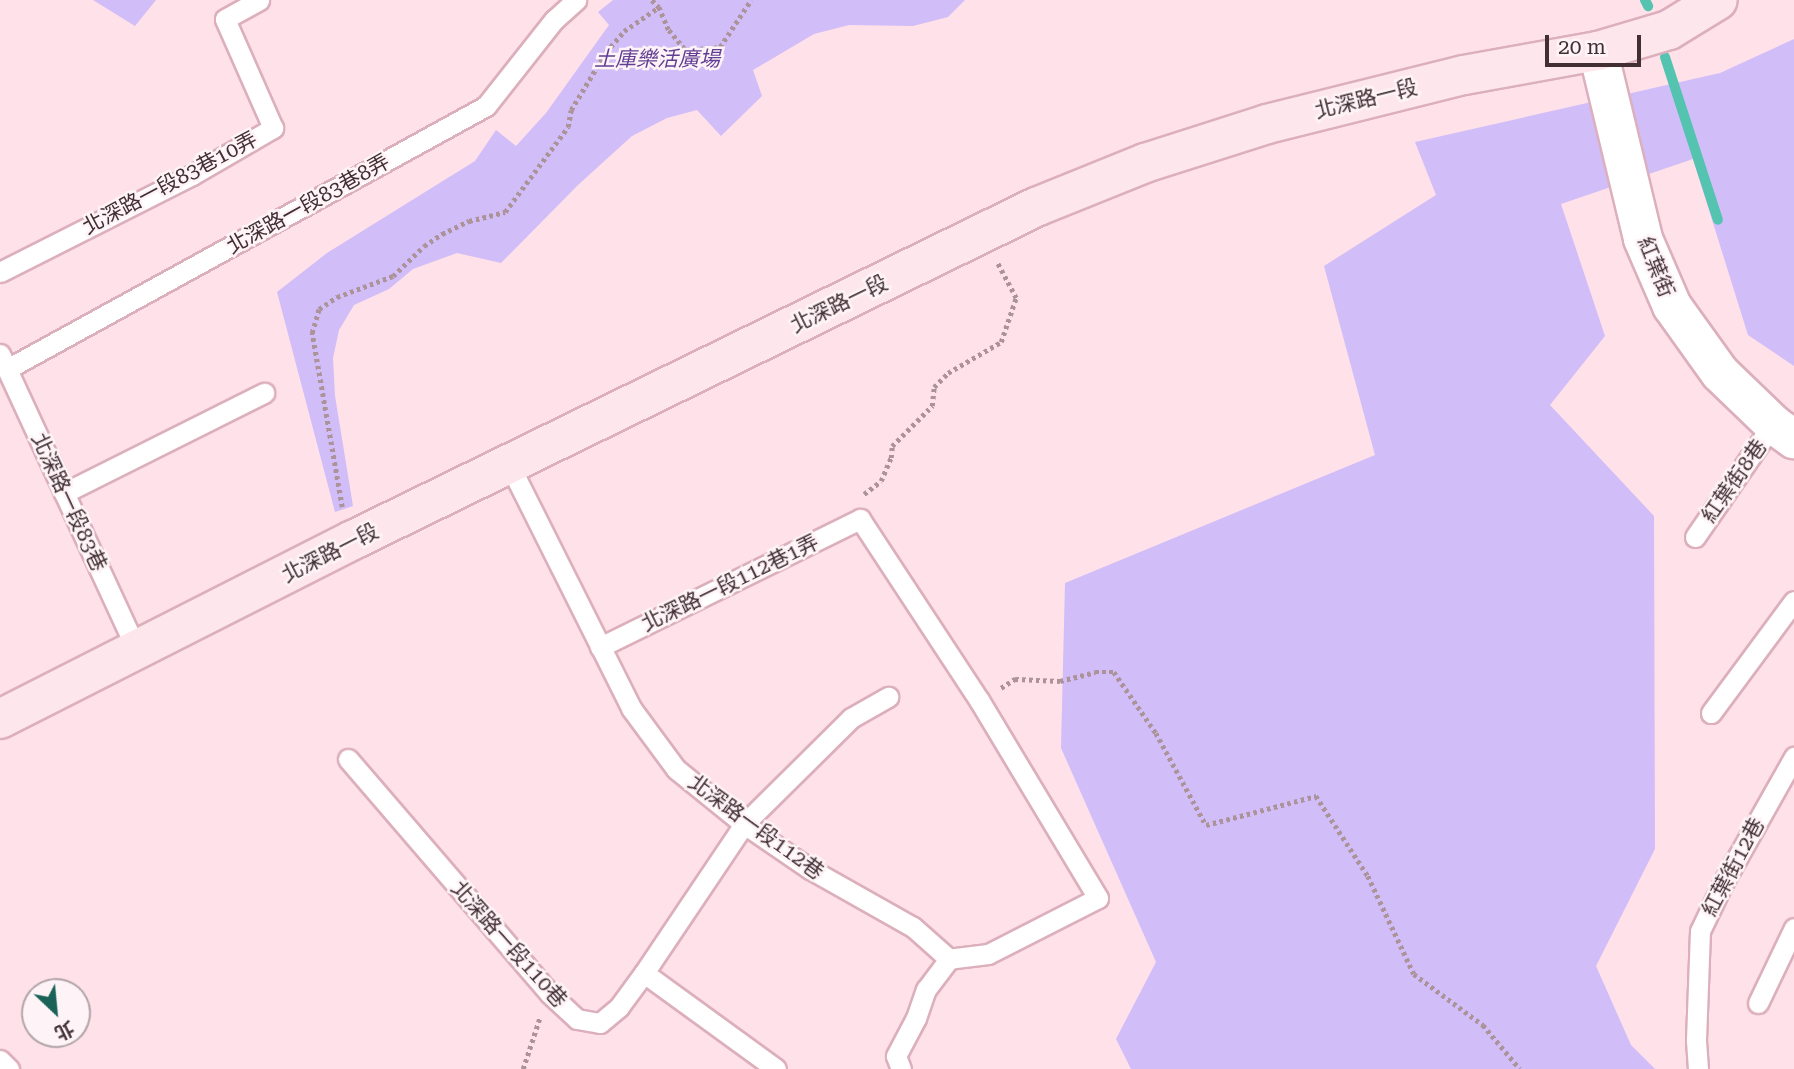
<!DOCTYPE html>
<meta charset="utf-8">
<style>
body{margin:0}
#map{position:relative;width:1794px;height:1069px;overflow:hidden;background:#fee1e9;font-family:"Roboto Serif","Noto Sans TC",serif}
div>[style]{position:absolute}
.green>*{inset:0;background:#d1bdf8}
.stream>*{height:10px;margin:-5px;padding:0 5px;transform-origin:5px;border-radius:5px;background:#54c3af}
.path>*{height:4.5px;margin-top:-2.25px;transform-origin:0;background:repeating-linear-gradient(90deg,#ab9399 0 3.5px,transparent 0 7px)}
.roads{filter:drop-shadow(2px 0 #dcafbc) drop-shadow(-2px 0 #dcafbc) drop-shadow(0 2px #dcafbc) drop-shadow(0 -2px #dcafbc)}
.lane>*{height:19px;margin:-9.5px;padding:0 9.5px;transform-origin:9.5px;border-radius:9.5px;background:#fff}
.street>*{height:38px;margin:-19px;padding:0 19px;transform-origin:19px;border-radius:19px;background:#fff}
.secondary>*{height:38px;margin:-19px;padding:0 19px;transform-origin:19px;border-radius:19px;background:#fde7ed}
span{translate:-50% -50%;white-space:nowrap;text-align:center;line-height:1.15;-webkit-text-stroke:5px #fef4f7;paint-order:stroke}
.park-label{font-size:21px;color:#613e93;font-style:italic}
.street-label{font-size:21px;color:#412f34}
.north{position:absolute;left:21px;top:978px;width:70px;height:70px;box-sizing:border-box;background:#fef4f7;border:2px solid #b2a5a9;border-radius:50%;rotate:154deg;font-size:19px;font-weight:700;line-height:28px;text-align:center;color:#412f34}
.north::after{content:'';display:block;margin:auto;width:24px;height:32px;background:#1a6257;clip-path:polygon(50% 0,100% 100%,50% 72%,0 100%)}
.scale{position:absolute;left:1545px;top:35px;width:96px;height:32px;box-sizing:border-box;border:4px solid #412f34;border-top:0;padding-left:9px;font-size:21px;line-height:24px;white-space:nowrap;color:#412f34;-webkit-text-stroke:5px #fef4f7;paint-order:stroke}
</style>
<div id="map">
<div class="green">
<i style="clip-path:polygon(93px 0,156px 0,135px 26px)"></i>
<i style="clip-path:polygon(613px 0,965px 0,948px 17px,913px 26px,849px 25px,814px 34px,753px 70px,762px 96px,721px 136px,697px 110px,667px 118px,632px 136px,578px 185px,501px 263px,457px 253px,413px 269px,389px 289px,354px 305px,339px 330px,333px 358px,335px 396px,353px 506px,335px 512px,277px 292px,327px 253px,475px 161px,496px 130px,516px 146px,546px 113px,609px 25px,598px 12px)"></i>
<i style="clip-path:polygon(1794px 39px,1794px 366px,1748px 335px,1693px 159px,1561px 204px,1605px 336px,1550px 405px,1654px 516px,1655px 849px,1596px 966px,1631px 1045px,1655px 1069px,1131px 1069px,1116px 1039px,1156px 962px,1061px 748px,1065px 583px,1375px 455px,1324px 266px,1436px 195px,1415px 142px,1720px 73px)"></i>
</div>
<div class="stream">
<i style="left:1645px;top:0;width:7px;rotate:63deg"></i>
<i style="left:1665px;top:57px;width:171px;rotate:72deg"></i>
</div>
<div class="path">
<i style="left:652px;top:0;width:10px;rotate:45deg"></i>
<i style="left:864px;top:494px;width:21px;rotate:-37deg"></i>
<i style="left:881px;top:481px;width:25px;rotate:-67deg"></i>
<i style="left:891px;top:458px;width:12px;rotate:-85deg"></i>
<i style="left:892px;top:446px;width:57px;rotate:-45deg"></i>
<i style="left:932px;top:406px;width:19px;rotate:-84deg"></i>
<i style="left:934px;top:387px;width:20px;rotate:-45deg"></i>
<i style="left:948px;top:373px;width:61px;rotate:-30.3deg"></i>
<i style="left:1001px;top:342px;width:46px;rotate:-71.2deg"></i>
<i style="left:1016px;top:298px;width:40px;rotate:-118deg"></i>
<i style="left:342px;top:507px;width:177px;rotate:-99.8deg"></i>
<i style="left:312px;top:333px;width:25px;rotate:-74deg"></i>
<i style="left:319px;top:309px;width:22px;rotate:-34deg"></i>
<i style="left:337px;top:297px;width:60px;rotate:-20.6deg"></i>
<i style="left:393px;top:276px;width:43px;rotate:-44.1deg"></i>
<i style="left:424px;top:246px;width:22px;rotate:-34deg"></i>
<i style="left:442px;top:234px;width:30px;rotate:-26deg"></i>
<i style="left:469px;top:221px;width:37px;rotate:-14deg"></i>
<i style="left:505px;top:212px;width:106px;rotate:-53.5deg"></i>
<i style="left:568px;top:127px;width:17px;rotate:-80deg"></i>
<i style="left:571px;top:110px;width:68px;rotate:-58.9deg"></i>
<i style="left:606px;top:52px;width:28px;rotate:-49deg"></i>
<i style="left:624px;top:31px;width:42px;rotate:-34.4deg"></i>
<i style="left:659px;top:7px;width:25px;rotate:67deg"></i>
<i style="left:669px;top:30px;width:26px;rotate:50deg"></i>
<i style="left:686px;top:50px;width:34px;rotate:-5deg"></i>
<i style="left:720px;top:47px;width:56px;rotate:-56.6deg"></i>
<i style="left:1001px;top:688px;width:17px;rotate:-33deg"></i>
<i style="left:1015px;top:679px;width:45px;rotate:2.5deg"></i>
<i style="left:1060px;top:681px;width:36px;rotate:-14deg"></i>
<i style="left:1095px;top:672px;width:19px"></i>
<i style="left:1114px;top:672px;width:74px;rotate:55.5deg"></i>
<i style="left:1156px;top:733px;width:105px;rotate:61.5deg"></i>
<i style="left:1206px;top:825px;width:114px;rotate:-14.8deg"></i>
<i style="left:1316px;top:796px;width:95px;rotate:57deg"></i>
<i style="left:1368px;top:876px;width:108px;rotate:64.9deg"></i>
<i style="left:1414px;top:974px;width:86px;rotate:36.5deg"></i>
<i style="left:1483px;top:1025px;width:57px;rotate:49.9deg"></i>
<i style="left:523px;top:1069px;width:55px;rotate:-71.9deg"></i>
</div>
<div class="roads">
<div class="lane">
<i style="left:0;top:272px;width:215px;rotate:-26.8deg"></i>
<i style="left:192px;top:175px;width:94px;rotate:-30.1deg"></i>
<i style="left:273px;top:128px;width:119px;rotate:-113.8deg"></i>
<i style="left:225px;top:19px;width:39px;rotate:-29deg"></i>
<i style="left:0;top:354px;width:327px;rotate:65.2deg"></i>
<i style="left:7px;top:369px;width:546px;rotate:-28.77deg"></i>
<i style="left:486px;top:106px;width:110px;rotate:-51.7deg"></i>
<i style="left:554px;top:20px;width:30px;rotate:-42deg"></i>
<i style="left:510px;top:466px;width:271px;rotate:63.4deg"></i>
<i style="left:631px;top:708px;width:76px;rotate:53.6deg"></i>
<i style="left:676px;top:769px;width:87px;rotate:39deg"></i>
<i style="left:744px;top:824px;width:80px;rotate:34.3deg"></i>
<i style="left:810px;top:869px;width:118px;rotate:29.4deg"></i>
<i style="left:913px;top:927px;width:48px;rotate:41.6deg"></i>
<i style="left:949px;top:959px;width:38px;rotate:127deg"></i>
<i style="left:926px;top:989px;width:31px;rotate:109deg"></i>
<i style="left:916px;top:1018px;width:43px;rotate:117.8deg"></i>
<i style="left:896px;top:1056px;width:14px;rotate:69deg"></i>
<i style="left:64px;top:493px;width:224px;rotate:-26.6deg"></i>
<i style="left:1695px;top:537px;width:137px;rotate:-55.4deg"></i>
<i style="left:600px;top:647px;width:290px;rotate:-26.2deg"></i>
<i style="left:860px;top:519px;width:217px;rotate:56.7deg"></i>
<i style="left:979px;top:700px;width:231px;rotate:59deg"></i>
<i style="left:1098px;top:898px;width:123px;rotate:153deg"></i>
<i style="left:988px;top:954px;width:39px;rotate:173deg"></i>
<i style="left:1711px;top:713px;width:139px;rotate:-53.5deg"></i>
<i style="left:348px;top:759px;width:308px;rotate:49.3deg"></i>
<i style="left:549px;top:993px;width:38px;rotate:43deg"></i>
<i style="left:577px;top:1019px;width:23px;rotate:10deg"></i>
<i style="left:600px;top:1023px;width:25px;rotate:-40deg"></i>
<i style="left:619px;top:1007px;width:42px;rotate:-53.7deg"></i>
<i style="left:644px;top:973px;width:179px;rotate:-56.1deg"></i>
<i style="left:744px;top:824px;width:151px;rotate:-44.7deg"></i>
<i style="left:851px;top:718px;width:43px;rotate:-29.6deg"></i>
<i style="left:644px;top:973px;width:163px;rotate:36deg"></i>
<i style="left:1758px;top:1003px;width:83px;rotate:-64.4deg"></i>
<i style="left:0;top:1060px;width:13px;rotate:45deg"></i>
<i style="left:1698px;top:1069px;width:29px;rotate:-94deg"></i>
<i style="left:1696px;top:1040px;width:109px;rotate:-87.9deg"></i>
<i style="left:1700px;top:931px;width:53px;rotate:-64.4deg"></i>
<i style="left:1723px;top:883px;width:145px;rotate:-60.6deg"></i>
</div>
<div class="street">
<i style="left:1598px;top:51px;width:193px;rotate:76.5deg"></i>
<i style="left:1643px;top:239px;width:73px;rotate:66.6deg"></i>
<i style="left:1672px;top:306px;width:82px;rotate:54.4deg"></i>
<i style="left:1720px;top:373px;width:74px;rotate:43.9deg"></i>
<i style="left:1773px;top:424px;width:26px;rotate:36deg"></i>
</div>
<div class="secondary">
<i style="left:0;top:719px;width:396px;rotate:-26.9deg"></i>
<i style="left:353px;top:540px;width:760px;rotate:-25.99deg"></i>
<i style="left:1036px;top:207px;width:118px;rotate:-22deg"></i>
<i style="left:1145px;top:163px;width:128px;rotate:-17.7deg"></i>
<i style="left:1267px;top:124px;width:203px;rotate:-14deg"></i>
<i style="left:1464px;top:75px;width:136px;rotate:-10.2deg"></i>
<i style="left:1598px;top:51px;width:74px;rotate:-16.5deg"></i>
<i style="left:1669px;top:30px;width:57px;rotate:-31.5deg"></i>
</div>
</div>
<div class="park-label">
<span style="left:657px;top:59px">土庫樂活廣場</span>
</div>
<div class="street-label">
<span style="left:1366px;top:99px;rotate:-14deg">北深路一段</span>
<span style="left:170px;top:183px;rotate:-28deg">北深路一段83巷10弄</span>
<span style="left:308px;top:204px;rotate:-29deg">北深路一段83巷8弄</span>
<span style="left:1656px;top:267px;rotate:68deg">紅葉街</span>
<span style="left:839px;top:304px;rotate:-26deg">北深路一段</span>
<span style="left:1734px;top:481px;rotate:-55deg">紅葉街8巷</span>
<span style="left:69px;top:502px;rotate:65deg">北深路一段83巷</span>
<span style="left:330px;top:553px;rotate:-27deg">北深路一段</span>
<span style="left:730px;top:583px;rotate:-26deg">北深路一段112巷1弄</span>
<span style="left:756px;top:827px;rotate:36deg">北深路一段112巷</span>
<span style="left:1733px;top:867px;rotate:-62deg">紅葉街12巷</span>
<span style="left:509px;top:944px;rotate:48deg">北深路一段110巷</span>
</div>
<div class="north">北</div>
<div class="scale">20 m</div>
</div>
